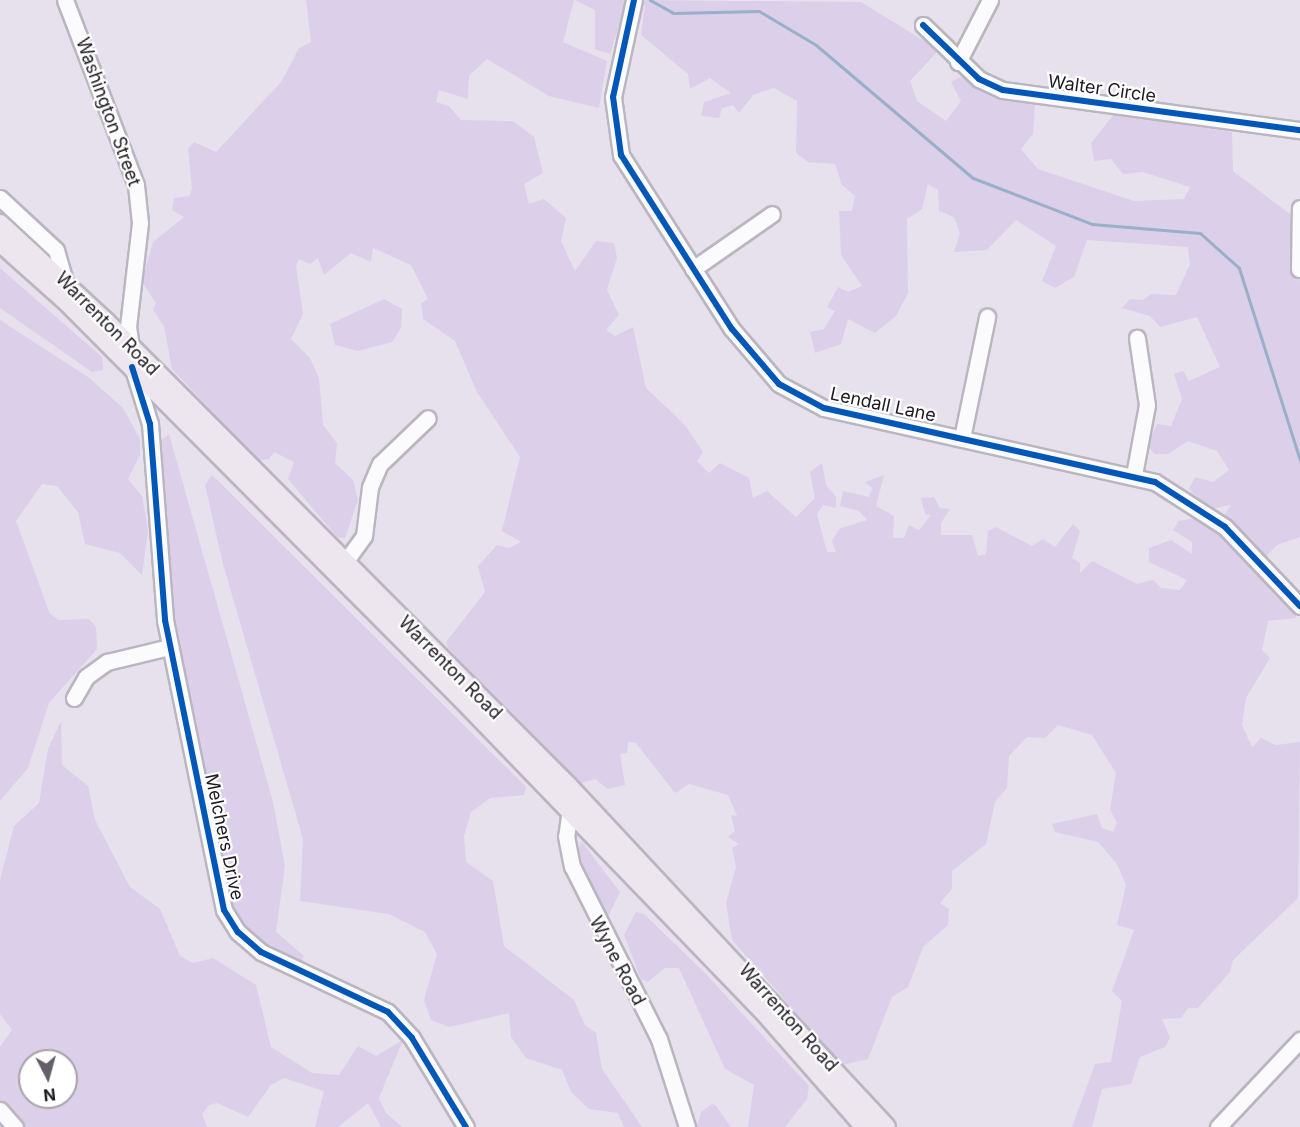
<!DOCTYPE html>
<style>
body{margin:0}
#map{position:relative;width:1300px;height:1127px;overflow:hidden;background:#e7e1ee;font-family:Inter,sans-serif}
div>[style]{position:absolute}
.green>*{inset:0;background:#dccfea}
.stream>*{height:3px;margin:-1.5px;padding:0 1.5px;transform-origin:1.5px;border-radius:1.5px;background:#9ab0c8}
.roads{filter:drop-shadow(2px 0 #bab6c0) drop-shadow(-2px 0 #bab6c0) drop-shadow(0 2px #bab6c0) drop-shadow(0 -2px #bab6c0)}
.minor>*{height:15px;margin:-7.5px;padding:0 7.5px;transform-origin:7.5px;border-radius:7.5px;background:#fbfafc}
.major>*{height:18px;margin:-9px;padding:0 9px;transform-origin:9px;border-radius:9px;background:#ede6ef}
.cycleway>*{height:6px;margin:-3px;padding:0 3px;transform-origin:3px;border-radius:3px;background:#0057b8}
span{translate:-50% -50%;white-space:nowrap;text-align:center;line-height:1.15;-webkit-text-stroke:4.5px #fff;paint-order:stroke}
.street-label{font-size:18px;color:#1d1921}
.north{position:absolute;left:18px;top:1049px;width:60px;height:60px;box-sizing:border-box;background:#fff;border:2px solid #a5a3a6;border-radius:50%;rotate:174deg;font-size:16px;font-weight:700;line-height:24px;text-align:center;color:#1d1921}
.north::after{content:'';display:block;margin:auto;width:21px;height:27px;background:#645f69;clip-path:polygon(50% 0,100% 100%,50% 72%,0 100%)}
</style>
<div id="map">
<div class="green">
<i style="clip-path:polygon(306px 0,574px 0,563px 42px,607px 61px,599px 108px,549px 96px,487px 59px,469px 76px,468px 99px,439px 90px,436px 102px,449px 106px,461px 120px,513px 121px,534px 137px,543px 173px,524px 184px,529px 204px,544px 199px,566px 218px,561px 241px,575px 271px,596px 241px,614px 243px,617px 258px,607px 290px,619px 315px,606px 330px,615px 336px,633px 327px,646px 388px,685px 425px,703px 452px,697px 461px,709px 473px,720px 463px,749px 478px,753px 498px,767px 491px,796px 517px,815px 498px,810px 472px,822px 463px,826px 485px,836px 497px,836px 508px,823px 505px,817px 514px,827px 552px,836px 552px,832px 541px,839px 529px,867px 520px,859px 511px,840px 506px,843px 491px,869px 497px,872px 488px,865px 482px,884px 475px,876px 506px,894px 516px,893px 538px,904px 538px,909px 525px,919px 530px,931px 515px,925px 514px,921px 498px,934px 497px,940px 508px,950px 509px,941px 523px,941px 535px,972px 535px,978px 556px,986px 554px,988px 531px,996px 527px,1032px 546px,1043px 539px,1055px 547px,1073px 524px,1080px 531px,1072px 558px,1080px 563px,1080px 573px,1092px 561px,1137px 584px,1153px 580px,1161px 588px,1180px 590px,1187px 580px,1149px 562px,1149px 548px,1171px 540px,1192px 554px,1192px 542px,1173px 530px,1179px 521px,1199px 517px,1219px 530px,1295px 610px,1296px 618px,1268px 621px,1262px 650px,1270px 658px,1246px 698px,1242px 725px,1252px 747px,1261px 738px,1276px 745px,1300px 742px,1298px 898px,1233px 960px,1230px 972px,1198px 1008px,1188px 1008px,1181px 1018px,1162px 1019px,1170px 1038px,1165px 1047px,1140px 1057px,1131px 1084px,1102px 1089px,1092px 1127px,1072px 1127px,1095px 1064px,1111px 1062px,1122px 1001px,1112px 991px,1134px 930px,1117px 925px,1126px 885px,1117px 864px,1098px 842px,1055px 832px,1052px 824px,1097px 814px,1102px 828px,1113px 832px,1117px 823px,1110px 810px,1116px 773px,1092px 735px,1058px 725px,1045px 738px,1027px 737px,1009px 756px,1007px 788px,995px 802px,986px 844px,952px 871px,952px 889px,940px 903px,949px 909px,948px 925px,923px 947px,908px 987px,892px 997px,868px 1059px,842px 1065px,732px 940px,726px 903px,736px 867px,732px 848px,739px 844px,728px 837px,735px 831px,731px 815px,737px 816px,728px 795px,689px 784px,675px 793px,636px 743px,628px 742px,627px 753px,620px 754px,625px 785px,608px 789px,595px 779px,581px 783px,448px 648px,446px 642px,485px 592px,478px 566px,497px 545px,509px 548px,521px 542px,502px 531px,520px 457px,477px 392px,455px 341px,423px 319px,421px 303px,428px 299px,411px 265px,373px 248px,371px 262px,351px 253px,324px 275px,318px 258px,310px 264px,299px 259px,296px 266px,303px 314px,291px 339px,310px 358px,319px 378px,323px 425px,337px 443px,335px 463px,353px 480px,358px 500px,345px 538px,337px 537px,288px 479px,294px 462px,274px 452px,269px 459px,257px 460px,172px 369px,164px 326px,153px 310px,156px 303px,142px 282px,153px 242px,184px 217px,172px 210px,174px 198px,189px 196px,192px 189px,188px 148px,194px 142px,216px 152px,282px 81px,299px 48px,311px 42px)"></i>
<i style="clip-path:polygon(575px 0,627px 0,610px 54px,595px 49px,595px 10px)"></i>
<i style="clip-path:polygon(637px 0,861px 2px,939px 50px,910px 81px,917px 101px,946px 121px,961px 101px,951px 82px,962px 76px,994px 95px,1035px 103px,1033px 134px,1021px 149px,1038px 169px,1134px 201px,1184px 199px,1190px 187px,1143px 172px,1123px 174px,1111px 159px,1094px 161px,1091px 143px,1114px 114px,1232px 132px,1233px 171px,1290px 214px,1300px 282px,1300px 537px,1277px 545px,1265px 558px,1223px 517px,1231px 505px,1209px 509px,1189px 489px,1195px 477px,1213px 482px,1229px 470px,1217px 451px,1188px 441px,1168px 454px,1155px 454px,1147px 446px,1157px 424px,1171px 426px,1182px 399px,1174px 374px,1183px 371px,1189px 381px,1220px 367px,1197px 317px,1160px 327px,1150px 316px,1122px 308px,1130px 299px,1143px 300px,1151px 294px,1176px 295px,1190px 264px,1188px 247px,1087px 240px,1074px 277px,1055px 288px,1042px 281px,1056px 246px,1016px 220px,987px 250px,954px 252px,960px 233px,954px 217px,939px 211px,938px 190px,928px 184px,922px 209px,907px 219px,908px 293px,896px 316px,875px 333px,848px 319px,841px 344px,815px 353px,810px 332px,824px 329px,835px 311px,827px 307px,838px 287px,848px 292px,862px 286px,841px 255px,839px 211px,852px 211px,855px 196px,842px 185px,835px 164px,808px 162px,796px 153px,797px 101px,774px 88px,753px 95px,739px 113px,733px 105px,722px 108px,719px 118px,701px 116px,704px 102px,731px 93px,710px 78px,690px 89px,688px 74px,641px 35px,645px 5px)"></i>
<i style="clip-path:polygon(0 268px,102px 357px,103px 370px,92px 372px,0 308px)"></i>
<i style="clip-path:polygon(384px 299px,402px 309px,401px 328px,392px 342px,358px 351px,335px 345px,330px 324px)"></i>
<i style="clip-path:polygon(0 320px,88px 377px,123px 408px,140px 439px,140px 455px,128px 479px,142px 496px,148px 530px,142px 575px,120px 553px,85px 544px,78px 512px,57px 486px,42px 484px,16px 521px,50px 614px,59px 620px,89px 619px,96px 627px,97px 649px,49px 703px,28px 768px,0 801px)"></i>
<i style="clip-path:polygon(169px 434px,273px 802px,285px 866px,276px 932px,304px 956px,301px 962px,254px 940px,225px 893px,167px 577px,162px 440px)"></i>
<i style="clip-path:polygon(212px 475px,526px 787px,524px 795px,490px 798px,471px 812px,464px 836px,466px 862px,493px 881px,504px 946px,574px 1000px,585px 1025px,596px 1033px,602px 1069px,642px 1127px,624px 1127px,618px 1113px,589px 1109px,571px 1092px,562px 1070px,526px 1058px,511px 1037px,509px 1013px,449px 1027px,431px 1020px,424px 1000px,437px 954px,425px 932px,389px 914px,300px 901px,303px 839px,223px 564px,205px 485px)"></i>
<i style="clip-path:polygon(evenodd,61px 721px,62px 765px,88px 786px,95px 820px,130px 887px,160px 909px,180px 956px,193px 963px,213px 958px,256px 985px,271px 1047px,312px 1073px,339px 1075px,358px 1046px,376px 1056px,403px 1040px,379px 1098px,386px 1113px,402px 1127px,381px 1127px,368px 1103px,338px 1127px,315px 1127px,324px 1091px,284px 1078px,271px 1085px,248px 1117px,217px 1103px,209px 1105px,202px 1114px,207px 1127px,19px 1127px,0 1104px,0 1047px,12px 1030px,0 1014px,0 880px,14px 826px,39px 803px,48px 749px,61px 721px,30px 1061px,66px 1061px,66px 1097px,30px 1097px,30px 1061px)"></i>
<i style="clip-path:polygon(581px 841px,620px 892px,609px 915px,600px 914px,577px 859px)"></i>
<i style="clip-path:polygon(636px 912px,644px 914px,705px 973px,809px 1086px,807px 1099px,785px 1127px,748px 1127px,754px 1085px,725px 1069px,679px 968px,665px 968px,648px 982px,641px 979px,624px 935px)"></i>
<i style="clip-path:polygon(712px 1104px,716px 1106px,731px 1127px,697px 1127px,701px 1112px)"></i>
</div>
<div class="stream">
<i style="left:650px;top:0;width:26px;rotate:29deg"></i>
<i style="left:673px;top:13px;width:86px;rotate:-1.3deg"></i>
<i style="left:759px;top:11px;width:66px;rotate:30.8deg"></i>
<i style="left:816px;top:45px;width:206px;rotate:40.3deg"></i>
<i style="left:973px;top:178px;width:128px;rotate:21.1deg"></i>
<i style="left:1092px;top:224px;width:108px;rotate:4.8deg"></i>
<i style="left:1200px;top:233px;width:52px;rotate:41.9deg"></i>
<i style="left:1239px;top:268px;width:201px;rotate:72.4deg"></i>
</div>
<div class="roads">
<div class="minor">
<i style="left:65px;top:0;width:198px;rotate:69deg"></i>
<i style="left:136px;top:185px;width:38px;rotate:84deg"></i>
<i style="left:140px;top:223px;width:104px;rotate:96.6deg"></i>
<i style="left:128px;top:326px;width:22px;rotate:82deg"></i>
<i style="left:634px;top:0;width:99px;rotate:102.2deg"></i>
<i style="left:613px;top:97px;width:59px;rotate:82.1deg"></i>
<i style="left:621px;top:155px;width:206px;rotate:57.5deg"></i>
<i style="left:732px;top:329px;width:72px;rotate:49.5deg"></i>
<i style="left:779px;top:384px;width:51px;rotate:28.1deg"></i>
<i style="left:824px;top:408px;width:339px;rotate:12.6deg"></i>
<i style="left:1155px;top:482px;width:83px;rotate:32.7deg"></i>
<i style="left:1225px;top:527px;width:109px;rotate:46.5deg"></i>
<i style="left:923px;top:25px;width:78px;rotate:44deg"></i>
<i style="left:979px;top:79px;width:26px;rotate:25deg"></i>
<i style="left:1003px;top:90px;width:300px;rotate:7.7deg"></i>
<i style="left:958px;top:62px;width:70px;rotate:-62.7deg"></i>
<i style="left:0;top:198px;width:76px;rotate:42.9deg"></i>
<i style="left:56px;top:250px;width:33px;rotate:74deg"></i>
<i style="left:693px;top:269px;width:96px;rotate:-34.8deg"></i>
<i style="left:1299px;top:269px;width:61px;rotate:-89.1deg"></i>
<i style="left:133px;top:369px;width:58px;rotate:72.8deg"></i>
<i style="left:150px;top:424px;width:197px;rotate:85.6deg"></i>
<i style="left:165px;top:620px;width:296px;rotate:78.5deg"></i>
<i style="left:224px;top:910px;width:26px;rotate:58deg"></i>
<i style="left:238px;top:932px;width:30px;rotate:41deg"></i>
<i style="left:261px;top:952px;width:140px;rotate:25.3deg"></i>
<i style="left:388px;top:1012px;width:35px;rotate:47deg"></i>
<i style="left:412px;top:1038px;width:104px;rotate:58.8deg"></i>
<i style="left:962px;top:438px;width:124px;rotate:-78.3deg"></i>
<i style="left:1134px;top:475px;width:71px;rotate:-79.5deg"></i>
<i style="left:1147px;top:405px;width:68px;rotate:-98.5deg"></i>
<i style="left:345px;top:562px;width:32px;rotate:-54deg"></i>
<i style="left:364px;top:536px;width:49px;rotate:-83deg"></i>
<i style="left:370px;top:487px;width:25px;rotate:-67deg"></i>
<i style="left:380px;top:464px;width:66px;rotate:-43.8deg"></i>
<i style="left:74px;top:698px;width:24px;rotate:-60deg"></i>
<i style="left:86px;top:677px;width:26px;rotate:-36deg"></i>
<i style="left:107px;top:662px;width:64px;rotate:-13.6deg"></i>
<i style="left:571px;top:802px;width:34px;rotate:98deg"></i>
<i style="left:566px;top:836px;width:31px;rotate:79deg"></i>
<i style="left:572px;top:866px;width:194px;rotate:63.3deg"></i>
<i style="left:659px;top:1039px;width:92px;rotate:72.3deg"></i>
<i style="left:0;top:1110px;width:23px;rotate:49deg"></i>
<i style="left:1218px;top:1127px;width:120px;rotate:-46.7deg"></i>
</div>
<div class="major">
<i style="left:0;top:224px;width:144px;rotate:42.8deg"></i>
<i style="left:106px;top:322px;width:655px;rotate:45.12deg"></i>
<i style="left:568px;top:786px;width:466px;rotate:47deg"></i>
<i style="left:0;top:242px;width:89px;rotate:41.8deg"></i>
<i style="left:66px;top:301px;width:563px;rotate:45.14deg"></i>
<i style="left:463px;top:700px;width:436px;rotate:46deg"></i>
<i style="left:766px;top:1014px;width:150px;rotate:48.8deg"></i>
</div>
</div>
<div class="cycleway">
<i style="left:634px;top:0;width:99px;rotate:102.2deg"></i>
<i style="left:613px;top:97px;width:59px;rotate:82.1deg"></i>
<i style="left:621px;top:155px;width:206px;rotate:57.5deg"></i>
<i style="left:732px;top:329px;width:72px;rotate:49.5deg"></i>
<i style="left:779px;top:384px;width:51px;rotate:28.1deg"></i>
<i style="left:824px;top:408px;width:339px;rotate:12.6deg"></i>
<i style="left:1155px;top:482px;width:83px;rotate:32.7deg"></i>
<i style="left:1225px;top:527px;width:109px;rotate:46.5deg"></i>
<i style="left:923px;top:25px;width:78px;rotate:44deg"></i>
<i style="left:979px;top:79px;width:26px;rotate:25deg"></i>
<i style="left:1003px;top:90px;width:300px;rotate:7.7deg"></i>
<i style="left:132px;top:367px;width:60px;rotate:72.5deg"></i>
<i style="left:150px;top:424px;width:197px;rotate:85.6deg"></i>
<i style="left:165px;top:620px;width:296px;rotate:78.5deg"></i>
<i style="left:224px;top:910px;width:26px;rotate:58deg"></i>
<i style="left:238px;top:932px;width:30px;rotate:41deg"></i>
<i style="left:261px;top:952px;width:140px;rotate:25.3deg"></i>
<i style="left:388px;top:1012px;width:35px;rotate:47deg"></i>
<i style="left:412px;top:1038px;width:104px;rotate:58.8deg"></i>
</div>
<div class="street-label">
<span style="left:1102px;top:89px;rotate:8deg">Walter Circle</span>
<span style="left:108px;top:112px;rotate:70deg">Washington Street</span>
<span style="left:107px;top:324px;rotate:45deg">Warrenton Road</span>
<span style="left:883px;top:405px;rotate:12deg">Lendall Lane</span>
<span style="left:450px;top:668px;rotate:45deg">Warrenton Road</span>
<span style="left:224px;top:837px;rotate:78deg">Melchers Drive</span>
<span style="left:617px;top:961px;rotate:62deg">Wyne Road</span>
<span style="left:788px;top:1018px;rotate:48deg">Warrenton Road</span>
</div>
<div class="north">N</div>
</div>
